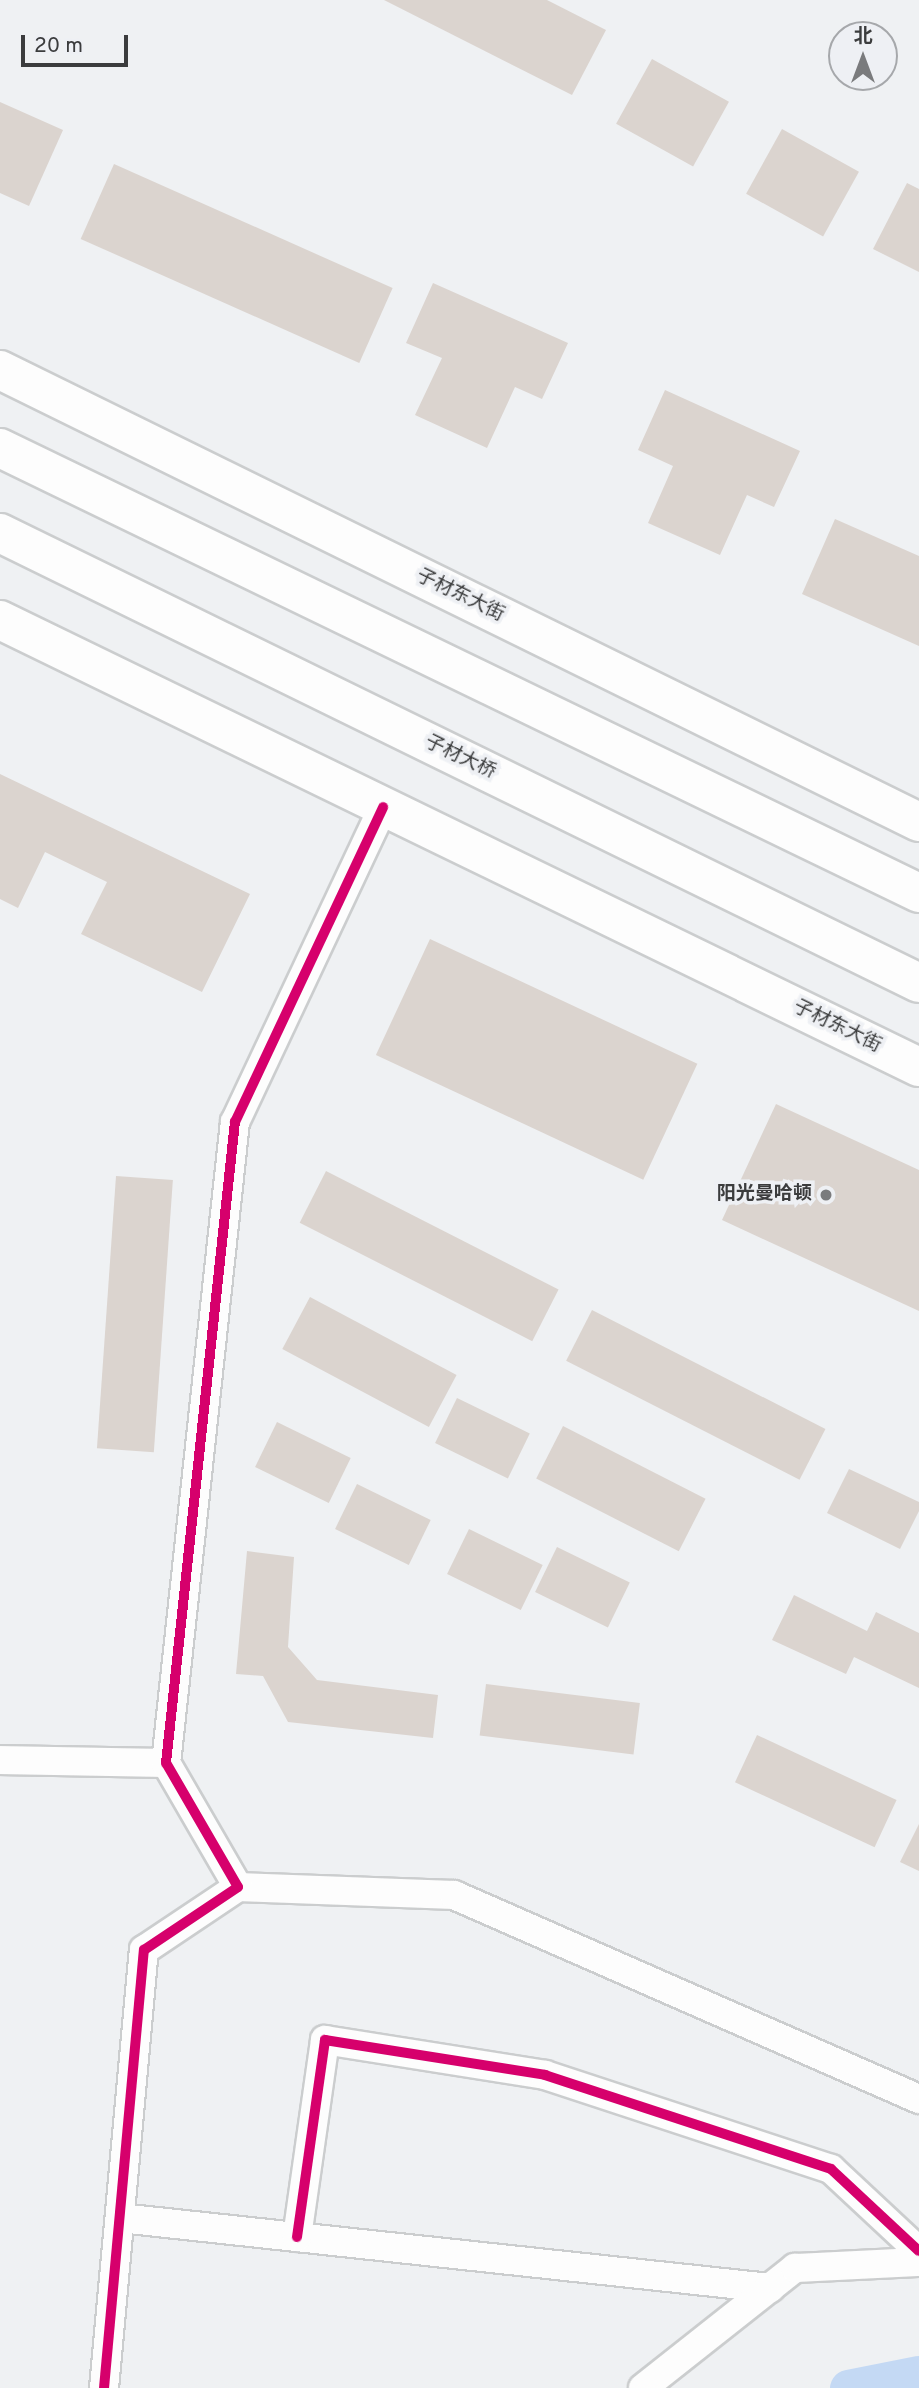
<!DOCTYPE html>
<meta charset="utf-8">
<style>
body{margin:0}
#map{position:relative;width:919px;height:2388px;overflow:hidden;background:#eff1f3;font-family:Overpass,"Noto Sans SC",sans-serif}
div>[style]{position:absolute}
.canal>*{height:37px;margin:-18.5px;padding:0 18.5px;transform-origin:18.5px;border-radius:18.5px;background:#c4d9f4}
.building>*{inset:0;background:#dbd4cf;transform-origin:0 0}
.roads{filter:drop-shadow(2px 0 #cbcdce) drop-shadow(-2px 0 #cbcdce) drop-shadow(0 2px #cbcdce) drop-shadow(0 -2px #cbcdce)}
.street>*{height:28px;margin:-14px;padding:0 14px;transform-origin:14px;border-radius:14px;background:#fdfdfd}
.secondary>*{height:38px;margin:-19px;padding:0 19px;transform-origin:19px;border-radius:19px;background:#fdfdfd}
.cycleway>*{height:10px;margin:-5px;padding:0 5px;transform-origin:5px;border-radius:5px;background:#d6006c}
.dots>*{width:19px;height:19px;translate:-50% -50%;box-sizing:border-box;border:4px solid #eef0f4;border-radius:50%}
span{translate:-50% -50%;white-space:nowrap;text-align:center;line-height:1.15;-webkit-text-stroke:7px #eef0f4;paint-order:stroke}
.street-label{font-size:19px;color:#3b3c3d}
.poi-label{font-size:19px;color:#3b3c3d;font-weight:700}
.right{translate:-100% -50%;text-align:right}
.north{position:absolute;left:828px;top:21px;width:70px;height:70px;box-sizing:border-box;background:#eef0f4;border:2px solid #a6a8ab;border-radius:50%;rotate:0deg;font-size:19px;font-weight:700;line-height:28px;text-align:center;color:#3b3c3d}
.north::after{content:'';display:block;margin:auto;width:24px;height:32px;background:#7a7b7d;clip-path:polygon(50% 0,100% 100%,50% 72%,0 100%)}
.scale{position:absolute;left:21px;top:35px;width:107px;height:32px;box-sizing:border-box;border:4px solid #3b3c3d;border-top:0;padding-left:9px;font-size:21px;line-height:24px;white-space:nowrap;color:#3b3c3d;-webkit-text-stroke:5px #eef0f4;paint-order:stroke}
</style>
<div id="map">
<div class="canal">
<i style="left:848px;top:2388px;width:72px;rotate:-11.2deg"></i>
</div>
<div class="building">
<i style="clip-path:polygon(384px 0,547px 0,606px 30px,572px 95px)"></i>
<i style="left:652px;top:59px;width:88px;height:74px;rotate:29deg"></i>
<i style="clip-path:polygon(0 102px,63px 130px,29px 206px,0 193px)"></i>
<i style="left:782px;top:129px;width:88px;height:74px;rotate:29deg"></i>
<i style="left:114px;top:164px;width:305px;height:82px;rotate:24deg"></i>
<i style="clip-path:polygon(907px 183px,919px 189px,919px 272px,873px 249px)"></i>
<i style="clip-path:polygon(433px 283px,568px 343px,542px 399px,515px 387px,487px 448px,415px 415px,442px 358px,406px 343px)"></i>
<i style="clip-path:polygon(665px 390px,800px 451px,774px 507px,747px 495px,720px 555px,648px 523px,673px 466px,638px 450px)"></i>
<i style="clip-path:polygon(835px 519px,919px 556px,919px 646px,802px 594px)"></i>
<i style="clip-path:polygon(0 774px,250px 894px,202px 992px,81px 934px,107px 882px,45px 852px,18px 908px,0 899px)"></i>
<i style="left:430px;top:939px;width:295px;height:128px;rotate:25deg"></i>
<i style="clip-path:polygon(776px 1104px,919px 1170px,919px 1311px,722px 1220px)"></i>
<i style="left:326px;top:1171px;width:261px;height:58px;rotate:27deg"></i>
<i style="left:116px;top:1176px;width:57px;height:273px;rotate:4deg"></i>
<i style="left:310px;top:1297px;width:166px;height:59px;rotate:28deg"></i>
<i style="left:592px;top:1310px;width:262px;height:57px;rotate:27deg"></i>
<i style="left:457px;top:1398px;width:81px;height:50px;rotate:26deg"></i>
<i style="left:277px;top:1422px;width:82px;height:50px;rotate:26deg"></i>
<i style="left:563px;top:1426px;width:160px;height:59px;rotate:27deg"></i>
<i style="clip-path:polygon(849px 1469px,919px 1502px,919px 1511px,900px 1549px,827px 1513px)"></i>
<i style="left:357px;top:1484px;width:82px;height:50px;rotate:26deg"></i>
<i style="left:469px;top:1529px;width:82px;height:50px;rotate:26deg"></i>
<i style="left:557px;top:1547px;width:81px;height:50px;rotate:26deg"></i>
<i style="clip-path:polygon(247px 1551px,294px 1557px,288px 1647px,317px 1680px,438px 1695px,433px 1738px,288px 1722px,263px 1676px,236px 1674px)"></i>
<i style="clip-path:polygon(794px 1595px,867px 1631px,876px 1612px,919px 1633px,919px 1688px,854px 1657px,846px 1674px,772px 1640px)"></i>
<i style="left:486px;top:1684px;width:155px;height:52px;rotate:7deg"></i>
<i style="left:757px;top:1735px;width:154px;height:52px;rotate:25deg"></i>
<i style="clip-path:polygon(919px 1824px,919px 1871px,900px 1862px)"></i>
</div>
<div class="roads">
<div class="street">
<i style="left:0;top:1760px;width:166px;rotate:1deg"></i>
<i style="left:238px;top:1887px;width:216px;rotate:2.1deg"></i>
<i style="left:454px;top:1895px;width:508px;rotate:23.69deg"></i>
<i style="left:120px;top:2218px;width:654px;rotate:6.15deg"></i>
<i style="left:297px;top:2237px;width:199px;rotate:-81.9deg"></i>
<i style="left:325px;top:2040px;width:223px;rotate:9deg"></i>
<i style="left:545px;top:2075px;width:301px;rotate:18.2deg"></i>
<i style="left:831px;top:2169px;width:120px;rotate:43deg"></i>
<i style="left:104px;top:2388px;width:440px;rotate:-84.8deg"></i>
<i style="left:144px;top:1950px;width:113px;rotate:-33.8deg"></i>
<i style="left:238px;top:1887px;width:143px;rotate:-120.1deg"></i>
<i style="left:166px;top:1763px;width:645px;rotate:-83.86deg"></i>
<i style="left:235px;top:1122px;width:348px;rotate:-64.8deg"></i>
<i style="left:643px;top:2388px;width:194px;rotate:-38.3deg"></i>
<i style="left:795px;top:2268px;width:124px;rotate:-2.8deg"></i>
</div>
<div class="secondary">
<i style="left:0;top:370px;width:1024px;rotate:26.19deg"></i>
<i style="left:0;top:448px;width:1021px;rotate:25.84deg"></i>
<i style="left:0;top:533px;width:1023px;rotate:26.09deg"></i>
<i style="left:0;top:620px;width:1022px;rotate:25.94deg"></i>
</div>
</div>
<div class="cycleway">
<i style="left:297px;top:2237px;width:199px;rotate:-81.9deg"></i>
<i style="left:325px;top:2040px;width:223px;rotate:9deg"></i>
<i style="left:545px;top:2075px;width:301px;rotate:18.2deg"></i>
<i style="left:831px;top:2169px;width:120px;rotate:43deg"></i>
<i style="left:104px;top:2388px;width:440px;rotate:-84.8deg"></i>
<i style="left:144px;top:1950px;width:113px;rotate:-33.8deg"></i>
<i style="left:238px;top:1887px;width:143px;rotate:-120.1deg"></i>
<i style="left:166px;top:1763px;width:645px;rotate:-83.86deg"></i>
<i style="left:235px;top:1122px;width:348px;rotate:-64.8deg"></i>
</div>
<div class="dots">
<i style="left:826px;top:1195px;background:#7a7b7d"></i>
</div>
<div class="street-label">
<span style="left:460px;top:596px;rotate:26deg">子材东大街</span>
<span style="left:460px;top:758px;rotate:26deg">子材大桥</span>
<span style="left:837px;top:1027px;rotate:26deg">子材东大街</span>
</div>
<div class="poi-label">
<span class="right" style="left:812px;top:1195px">阳光曼哈顿</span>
</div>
<div class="north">北</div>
<div class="scale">20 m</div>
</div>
